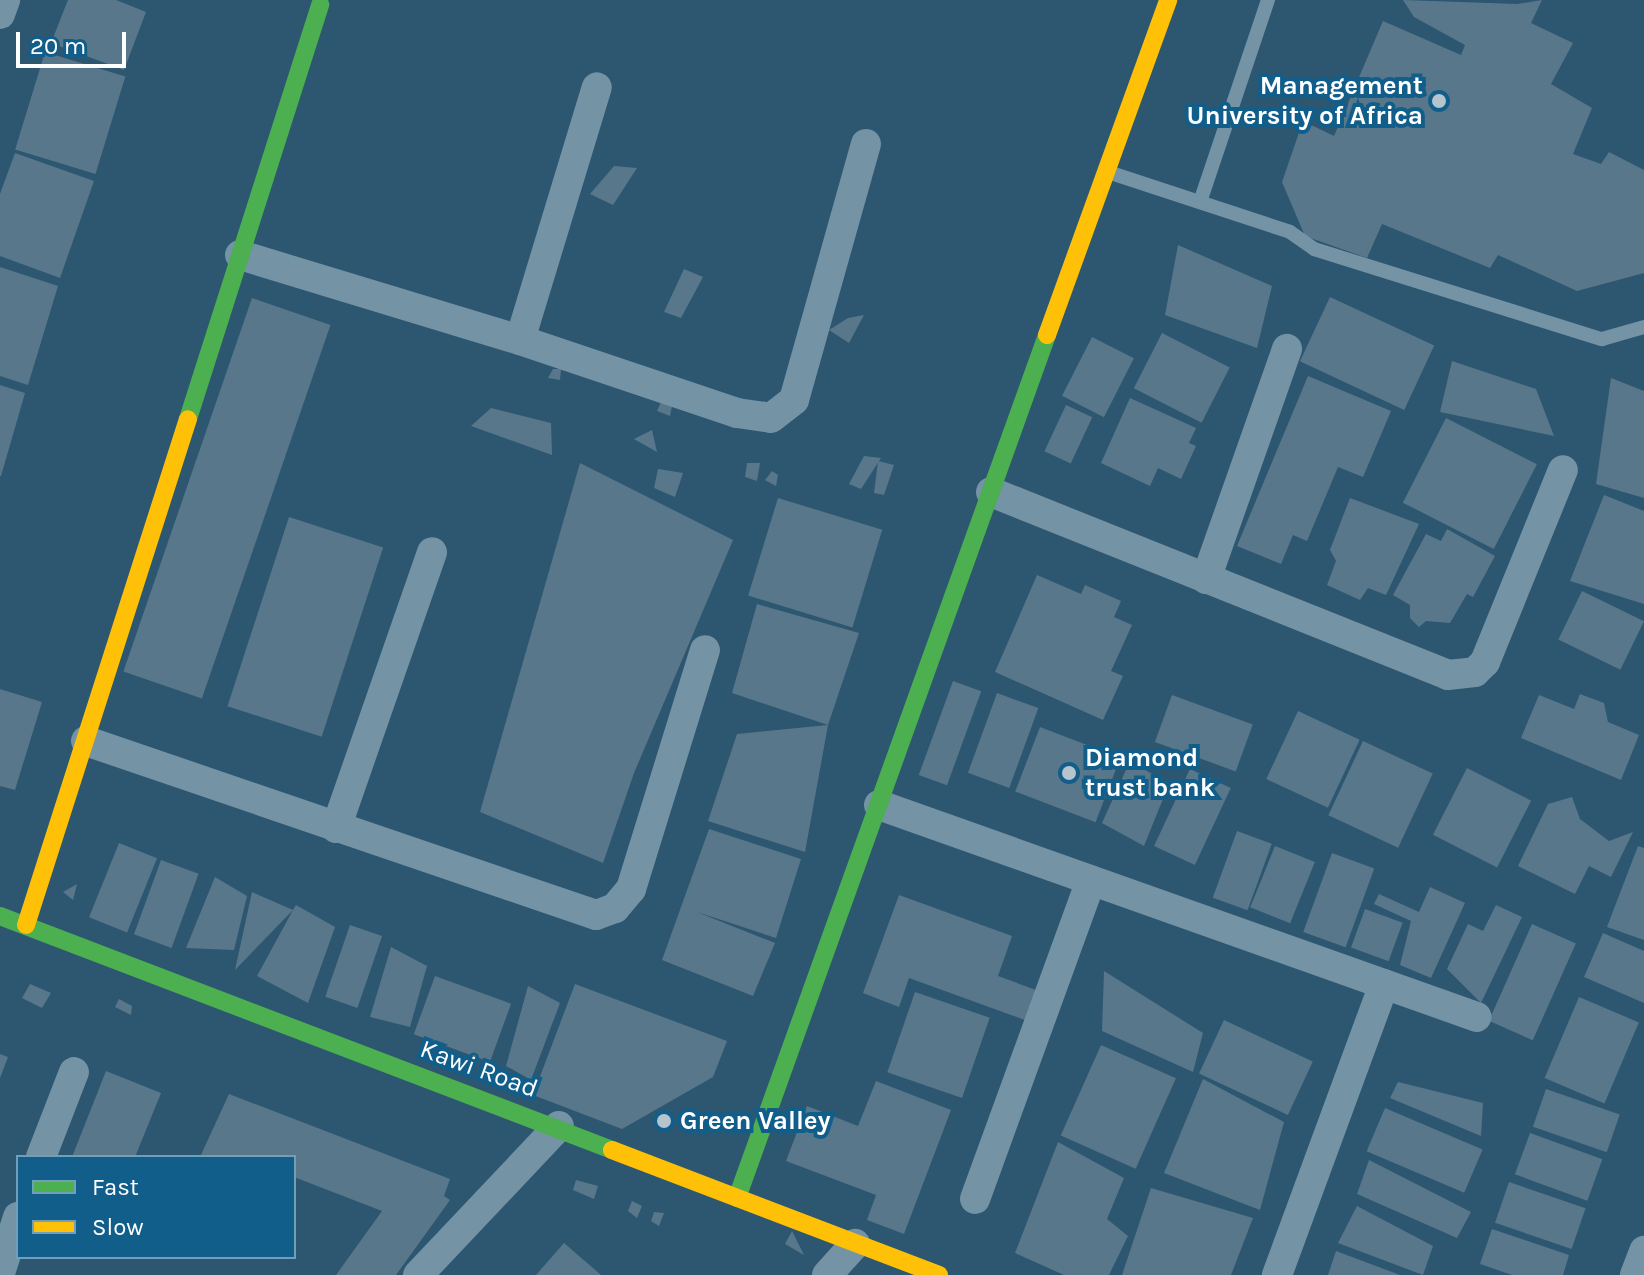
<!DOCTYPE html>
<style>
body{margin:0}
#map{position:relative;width:1644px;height:1275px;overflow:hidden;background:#2d5770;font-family:Karla,sans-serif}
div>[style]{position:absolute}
.building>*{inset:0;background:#58778a;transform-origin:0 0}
.lane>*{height:14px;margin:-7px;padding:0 7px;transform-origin:7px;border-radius:7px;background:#7493a5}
.street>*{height:30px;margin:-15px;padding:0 15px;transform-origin:15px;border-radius:15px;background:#7493a5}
.fast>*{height:18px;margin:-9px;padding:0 9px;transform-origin:9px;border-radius:9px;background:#4caf50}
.slow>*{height:18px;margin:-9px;padding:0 9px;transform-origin:9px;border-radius:9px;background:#ffc107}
.dots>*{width:22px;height:22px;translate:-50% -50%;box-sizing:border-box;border:4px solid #125e8b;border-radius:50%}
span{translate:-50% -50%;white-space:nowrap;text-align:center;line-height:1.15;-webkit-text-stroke:8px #125e8b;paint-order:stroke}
.poi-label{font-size:26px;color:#fff;font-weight:700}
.right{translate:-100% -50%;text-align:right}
.left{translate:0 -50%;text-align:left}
.street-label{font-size:26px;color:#fff}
.legend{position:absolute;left:16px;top:1155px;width:280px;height:104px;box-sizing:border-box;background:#125e8b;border:2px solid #719eb9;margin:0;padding:10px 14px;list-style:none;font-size:24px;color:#fff}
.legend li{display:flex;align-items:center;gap:16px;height:40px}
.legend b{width:40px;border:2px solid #719eb9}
.scale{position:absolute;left:16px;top:32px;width:110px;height:36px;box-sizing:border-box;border:4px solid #fff;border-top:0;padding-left:10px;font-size:24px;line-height:28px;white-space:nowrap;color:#fff;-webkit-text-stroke:6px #125e8b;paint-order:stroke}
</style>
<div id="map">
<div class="building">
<i style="clip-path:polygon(68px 0,116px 0,146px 12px,124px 70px,51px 43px)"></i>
<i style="clip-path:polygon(1403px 0,1517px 4px,1542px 0,1531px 23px,1573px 43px,1551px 84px,1592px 108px,1573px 154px,1601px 164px,1609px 152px,1644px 170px,1644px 273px,1577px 291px,1498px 255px,1490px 268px,1382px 224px,1367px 258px,1305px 236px,1282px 182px,1303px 121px,1334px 136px,1383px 21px,1461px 55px,1465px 45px,1414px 17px)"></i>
<i style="left:45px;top:52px;width:84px;height:102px;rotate:17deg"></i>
<i style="clip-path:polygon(15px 153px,94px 181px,60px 278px,0 256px,0 194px)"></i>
<i style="clip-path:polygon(614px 166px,637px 168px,613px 205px,590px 194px)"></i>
<i style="clip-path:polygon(1178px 245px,1272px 286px,1257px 348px,1165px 315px)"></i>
<i style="clip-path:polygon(0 267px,58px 286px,28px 385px,0 376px)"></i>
<i style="clip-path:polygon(684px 269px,703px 277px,681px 318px,664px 312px)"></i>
<i style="left:1330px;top:297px;width:115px;height:71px;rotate:25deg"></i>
<i style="left:252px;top:298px;width:83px;height:395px;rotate:19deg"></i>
<i style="clip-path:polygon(864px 315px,849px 343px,829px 330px,848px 318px)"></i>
<i style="left:1162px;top:333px;width:76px;height:62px;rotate:27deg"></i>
<i style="left:1092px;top:337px;width:47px;height:66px;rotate:27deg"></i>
<i style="clip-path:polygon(1452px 361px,1536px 389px,1554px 436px,1440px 412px)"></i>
<i style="clip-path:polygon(553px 369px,561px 369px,560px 380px,548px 378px)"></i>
<i style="clip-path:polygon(1308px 376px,1391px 411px,1363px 477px,1338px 467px,1307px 541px,1293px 535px,1281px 564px,1237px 546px)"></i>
<i style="clip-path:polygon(1611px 378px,1644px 391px,1644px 498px,1596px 484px)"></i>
<i style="clip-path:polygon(0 385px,25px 393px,1px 476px,0 476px)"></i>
<i style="clip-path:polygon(1130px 398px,1196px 428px,1189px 443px,1196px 446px,1181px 479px,1158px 468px,1150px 486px,1101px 463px)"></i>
<i style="clip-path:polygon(661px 402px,672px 406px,670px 416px,657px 411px)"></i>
<i style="left:1066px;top:405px;width:29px;height:51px;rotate:25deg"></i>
<i style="clip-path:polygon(491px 408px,551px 423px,552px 455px,471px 426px)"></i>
<i style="left:1446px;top:418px;width:102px;height:95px;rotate:27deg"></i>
<i style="clip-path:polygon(652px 430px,657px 452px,634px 439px)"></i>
<i style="clip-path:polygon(864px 456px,881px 458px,861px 489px,849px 484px)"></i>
<i style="clip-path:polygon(878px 461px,894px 465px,884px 495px,874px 493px)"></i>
<i style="clip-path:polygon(580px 463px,733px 540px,634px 773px,603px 863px,480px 812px)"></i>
<i style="clip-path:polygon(747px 463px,760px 463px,757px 481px,745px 477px)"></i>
<i style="clip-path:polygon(658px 469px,683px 473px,675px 497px,654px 488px)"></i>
<i style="clip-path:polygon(772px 471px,778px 475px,776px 486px,765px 480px)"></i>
<i style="clip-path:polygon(1604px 495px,1644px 511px,1644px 604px,1570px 581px)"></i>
<i style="left:778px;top:498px;width:109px;height:102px;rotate:17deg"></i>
<i style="clip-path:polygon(1350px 498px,1419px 524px,1386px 595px,1368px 588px,1360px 600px,1327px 585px,1336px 561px,1330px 550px)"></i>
<i style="left:289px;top:517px;width:99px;height:199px;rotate:18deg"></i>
<i style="clip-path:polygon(1447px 529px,1495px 556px,1473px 597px,1467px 594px,1450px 623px,1426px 621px,1419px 627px,1410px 618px,1410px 605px,1393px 595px,1426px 534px,1441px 541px)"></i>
<i style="clip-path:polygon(1037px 575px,1081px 594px,1085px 585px,1121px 601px,1114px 617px,1132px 625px,1111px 671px,1123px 676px,1103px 720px,995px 672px)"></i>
<i style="left:1582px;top:591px;width:69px;height:54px;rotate:26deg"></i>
<i style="clip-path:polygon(757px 604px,859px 633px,828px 725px,805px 852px,708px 821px,737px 734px,828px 725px,732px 693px)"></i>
<i style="left:953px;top:681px;width:30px;height:100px;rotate:20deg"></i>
<i style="clip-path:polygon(0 689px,42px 702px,15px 790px,0 786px)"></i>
<i style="left:997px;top:693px;width:44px;height:85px;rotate:20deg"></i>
<i style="clip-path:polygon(1580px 694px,1604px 703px,1608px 722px,1639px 735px,1621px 780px,1521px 738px,1539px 695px,1574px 709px)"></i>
<i style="left:1172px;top:695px;width:86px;height:50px;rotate:20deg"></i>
<i style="left:1298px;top:711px;width:68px;height:75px;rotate:25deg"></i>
<i style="left:1040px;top:727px;width:86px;height:69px;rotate:21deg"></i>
<i style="left:1363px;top:741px;width:77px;height:82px;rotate:25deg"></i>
<i style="clip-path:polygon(1130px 761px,1169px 784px,1144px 846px,1102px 823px)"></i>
<i style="left:1467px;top:768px;width:72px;height:75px;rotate:27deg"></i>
<i style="left:1190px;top:769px;width:45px;height:85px;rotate:25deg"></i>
<i style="clip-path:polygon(1572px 797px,1580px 819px,1609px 841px,1633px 832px,1611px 877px,1589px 866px,1575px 894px,1518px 866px,1548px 804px)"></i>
<i style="clip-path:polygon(709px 829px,801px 859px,776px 938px,697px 912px,775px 943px,753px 996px,662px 960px)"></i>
<i style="left:1237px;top:831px;width:37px;height:71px;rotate:20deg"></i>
<i style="left:119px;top:843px;width:41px;height:80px;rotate:22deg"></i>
<i style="left:1275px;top:846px;width:43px;height:66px;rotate:22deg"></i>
<i style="clip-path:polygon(1638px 846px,1644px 848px,1644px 940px,1607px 927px)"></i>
<i style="left:1332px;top:853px;width:45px;height:84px;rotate:20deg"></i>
<i style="left:161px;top:860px;width:40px;height:79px;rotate:20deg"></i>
<i style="clip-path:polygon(215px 877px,247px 896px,234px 950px,186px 948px)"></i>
<i style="clip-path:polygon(77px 884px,73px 900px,63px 892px)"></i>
<i style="clip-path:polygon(1430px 887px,1465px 903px,1431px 978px,1400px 965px,1411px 921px,1374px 904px,1379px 894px,1419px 912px)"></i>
<i style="clip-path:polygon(252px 892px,293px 910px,296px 905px,335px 927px,308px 1003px,257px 976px,293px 910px,235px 970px)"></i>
<i style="clip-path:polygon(899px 895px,1012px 936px,998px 976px,1036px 990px,1025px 1020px,909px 978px,899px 1007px,863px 993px)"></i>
<i style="clip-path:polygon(1496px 905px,1522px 917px,1481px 1003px,1447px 969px,1468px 924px,1483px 931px)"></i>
<i style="left:1365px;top:909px;width:40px;height:41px;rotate:20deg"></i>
<i style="left:1532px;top:924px;width:48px;height:106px;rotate:24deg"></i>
<i style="left:350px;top:925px;width:34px;height:76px;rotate:19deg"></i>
<i style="clip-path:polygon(1603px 933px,1644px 951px,1644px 1003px,1584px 977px)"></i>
<i style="clip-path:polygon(391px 947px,427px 966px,410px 1027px,370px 1017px)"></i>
<i style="clip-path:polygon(1104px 971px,1203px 1033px,1193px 1072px,1102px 1031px)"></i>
<i style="left:435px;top:976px;width:81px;height:62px;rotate:20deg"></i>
<i style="clip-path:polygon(30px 984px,51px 993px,42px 1008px,22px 998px)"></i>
<i style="clip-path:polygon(575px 984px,727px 1041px,713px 1077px,622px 1129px,533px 1095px)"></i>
<i style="clip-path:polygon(528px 986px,560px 1003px,531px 1080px,506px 1066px)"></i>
<i style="left:915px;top:992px;width:79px;height:85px;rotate:19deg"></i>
<i style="left:1579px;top:997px;width:65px;height:88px;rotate:23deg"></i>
<i style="clip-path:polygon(119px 999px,132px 1006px,131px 1015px,115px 1007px)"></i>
<i style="left:1224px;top:1020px;width:98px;height:59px;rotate:25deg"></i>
<i style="left:1101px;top:1045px;width:82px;height:99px;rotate:24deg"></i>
<i style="clip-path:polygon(0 1054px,8px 1057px,0 1078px)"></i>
<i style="clip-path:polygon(106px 1071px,161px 1093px,135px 1157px,72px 1157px)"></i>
<i style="clip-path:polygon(1203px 1079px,1284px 1122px,1260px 1210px,1164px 1173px)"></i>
<i style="clip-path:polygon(876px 1081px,951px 1110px,904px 1234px,867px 1220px,876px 1195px,786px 1161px,807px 1106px,858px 1126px)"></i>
<i style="clip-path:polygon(1398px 1082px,1483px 1103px,1481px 1136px,1390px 1098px)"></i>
<i style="left:1546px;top:1089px;width:78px;height:40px;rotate:19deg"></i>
<i style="clip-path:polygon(229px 1094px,450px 1179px,444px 1196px,450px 1200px,396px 1275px,336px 1275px,382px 1211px,294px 1177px,294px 1157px,200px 1157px)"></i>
<i style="left:1385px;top:1108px;width:106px;height:47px;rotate:23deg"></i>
<i style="left:1530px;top:1133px;width:77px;height:44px;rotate:20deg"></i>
<i style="clip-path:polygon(1058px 1142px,1124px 1178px,1107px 1219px,1128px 1236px,1109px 1275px,1064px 1275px,1015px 1253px)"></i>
<i style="clip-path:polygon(1369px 1160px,1471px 1212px,1457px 1238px,1357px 1194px)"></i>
<i style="clip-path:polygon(576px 1180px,598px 1186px,594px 1199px,573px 1190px)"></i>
<i style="left:1509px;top:1182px;width:81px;height:43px;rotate:19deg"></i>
<i style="clip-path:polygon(1151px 1188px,1253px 1218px,1231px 1275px,1122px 1275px)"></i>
<i style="clip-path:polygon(632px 1201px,642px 1206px,637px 1218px,628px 1211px)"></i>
<i style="clip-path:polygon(1357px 1206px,1433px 1246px,1423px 1275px,1338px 1243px)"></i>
<i style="clip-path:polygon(654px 1212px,664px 1213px,659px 1226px,651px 1221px)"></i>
<i style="clip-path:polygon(1492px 1229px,1569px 1255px,1563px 1275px,1512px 1275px,1480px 1264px)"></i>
<i style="clip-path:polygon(792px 1231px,804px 1255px,785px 1244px)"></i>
<i style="clip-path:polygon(564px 1243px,601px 1275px,536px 1275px)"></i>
<i style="clip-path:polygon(1336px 1251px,1400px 1275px,1328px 1275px)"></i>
</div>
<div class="lane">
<i style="left:1111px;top:173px;width:188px;rotate:18.2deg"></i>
<i style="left:1290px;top:232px;width:29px;rotate:35deg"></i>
<i style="left:1314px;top:249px;width:302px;rotate:17.4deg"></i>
<i style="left:1602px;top:339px;width:44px;rotate:-15.9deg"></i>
<i style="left:1200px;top:202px;width:213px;rotate:-71.4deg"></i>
</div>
<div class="street">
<i style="left:0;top:14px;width:15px;rotate:-70deg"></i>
<i style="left:240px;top:255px;width:293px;rotate:16.9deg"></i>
<i style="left:520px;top:340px;width:229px;rotate:18.6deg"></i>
<i style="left:737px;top:413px;width:34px;rotate:8deg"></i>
<i style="left:771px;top:418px;width:29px;rotate:-38deg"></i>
<i style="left:794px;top:400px;width:266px;rotate:-74.3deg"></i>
<i style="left:520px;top:340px;width:264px;rotate:-73.1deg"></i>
<i style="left:991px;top:492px;width:492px;rotate:21.8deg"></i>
<i style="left:1448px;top:675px;width:27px;rotate:-6deg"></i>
<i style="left:1475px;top:672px;width:14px;rotate:-45deg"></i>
<i style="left:1485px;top:662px;width:207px;rotate:-67.9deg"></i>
<i style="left:1206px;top:579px;width:244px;rotate:-70.6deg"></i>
<i style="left:86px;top:741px;width:539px;rotate:18.84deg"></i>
<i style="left:596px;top:915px;width:20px;rotate:-20deg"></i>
<i style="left:615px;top:908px;width:25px;rotate:-50deg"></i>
<i style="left:631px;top:889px;width:250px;rotate:-72.8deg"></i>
<i style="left:879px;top:805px;width:634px;rotate:19.52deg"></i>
<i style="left:336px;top:828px;width:292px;rotate:-70.8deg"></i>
<i style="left:41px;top:1157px;width:91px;rotate:-68.8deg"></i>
<i style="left:975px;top:1199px;width:339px;rotate:-70deg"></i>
<i style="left:0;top:1273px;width:59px;rotate:-72.2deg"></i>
<i style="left:418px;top:1275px;width:205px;rotate:-46.6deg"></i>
<i style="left:827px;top:1275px;width:42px;rotate:-47.9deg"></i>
<i style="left:1277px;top:1275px;width:310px;rotate:-69.8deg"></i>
<i style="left:1635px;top:1275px;width:26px;rotate:-69deg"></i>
</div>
<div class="fast">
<i style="left:188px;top:419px;width:435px;rotate:-72.3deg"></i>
<i style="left:0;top:916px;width:655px;rotate:20.92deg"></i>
<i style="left:737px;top:1198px;width:917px;rotate:-70.24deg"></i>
</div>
<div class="slow">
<i style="left:1047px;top:335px;width:356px;rotate:-70.1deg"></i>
<i style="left:26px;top:925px;width:531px;rotate:-72.25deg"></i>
<i style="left:612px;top:1150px;width:350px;rotate:20.9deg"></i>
</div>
<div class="dots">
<i style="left:1439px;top:101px;background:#b6c4cd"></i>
<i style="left:1069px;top:773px;background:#b6c4cd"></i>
<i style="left:664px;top:1121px;background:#b6c4cd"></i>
</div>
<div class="poi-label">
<span class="right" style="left:1423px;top:101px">Management<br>University of Africa</span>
<span class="left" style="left:1085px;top:773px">Diamond<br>trust bank</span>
<span class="left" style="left:680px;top:1121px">Green Valley</span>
</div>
<div class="street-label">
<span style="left:479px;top:1069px;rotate:20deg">Kawi Road</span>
</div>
<ul class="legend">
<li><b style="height:10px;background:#4caf50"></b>Fast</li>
<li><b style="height:10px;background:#ffc107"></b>Slow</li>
</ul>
<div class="scale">20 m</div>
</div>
